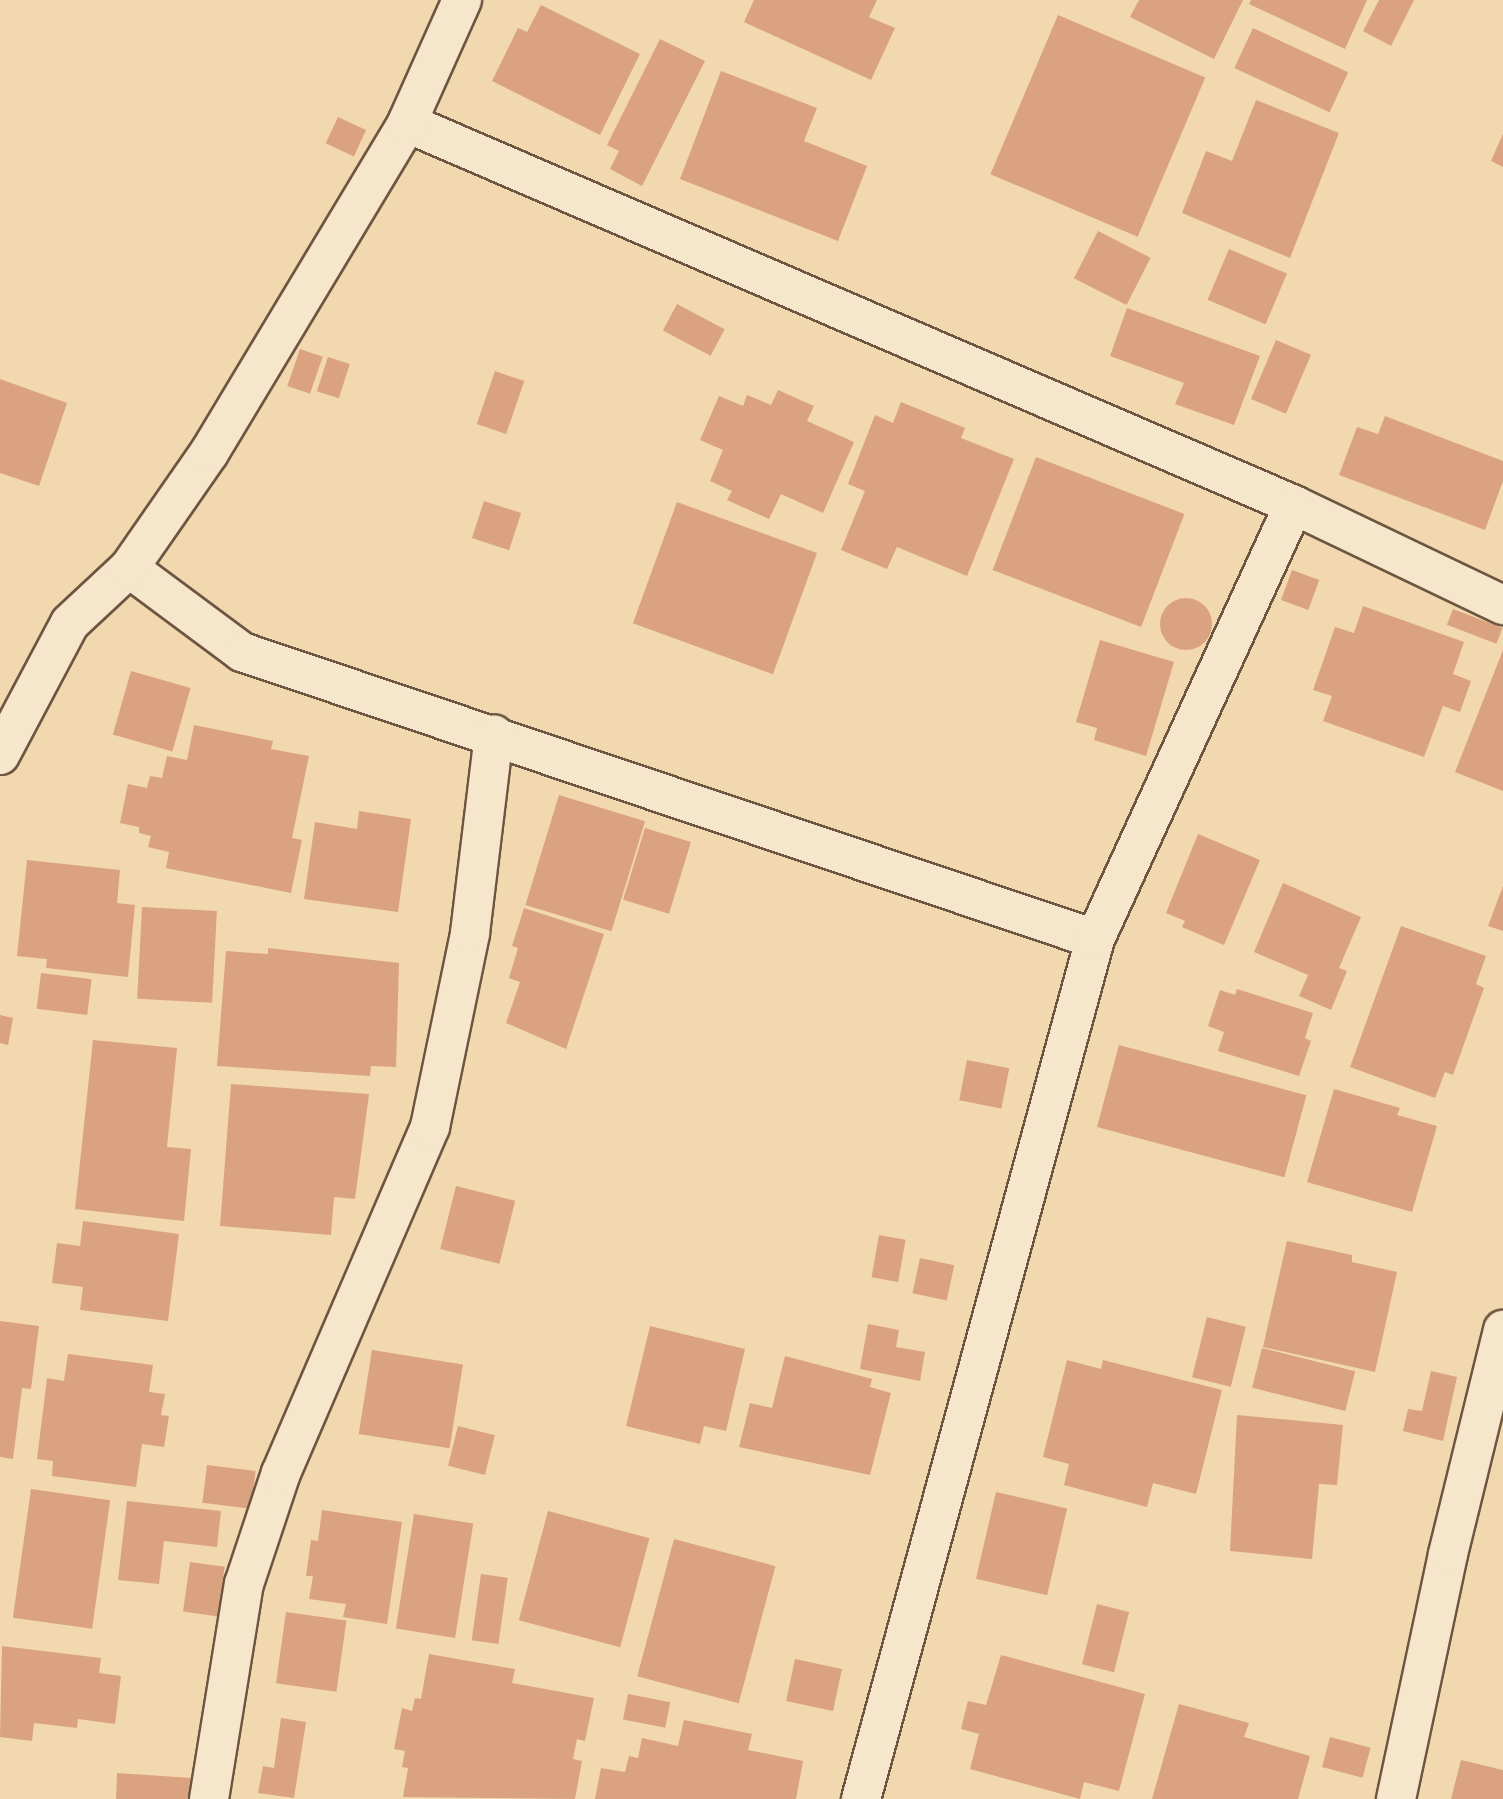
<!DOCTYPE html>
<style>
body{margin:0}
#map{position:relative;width:1503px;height:1799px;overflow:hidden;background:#f1d8af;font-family:"IM FELL English",serif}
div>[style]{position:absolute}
.building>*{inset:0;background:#dba280;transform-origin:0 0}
.round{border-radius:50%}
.roads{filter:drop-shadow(2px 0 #6e5541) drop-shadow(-2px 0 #6e5541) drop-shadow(0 2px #6e5541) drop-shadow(0 -2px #6e5541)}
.minor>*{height:38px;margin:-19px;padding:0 19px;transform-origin:19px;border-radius:19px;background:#f6e6cb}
span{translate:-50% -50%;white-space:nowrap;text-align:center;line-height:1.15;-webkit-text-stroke:5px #f6e6cb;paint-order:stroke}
</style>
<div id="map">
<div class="building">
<i style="clip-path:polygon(754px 0,877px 0,869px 17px,895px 28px,871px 80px,744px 22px)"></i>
<i style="clip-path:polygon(1139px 0,1243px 0,1214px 59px,1130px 17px)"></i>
<i style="clip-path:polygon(1251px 0,1367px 0,1345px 49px,1249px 4px)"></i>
<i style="clip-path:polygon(1379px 0,1414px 0,1391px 46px,1363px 31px)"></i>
<i style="clip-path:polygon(541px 5px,640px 54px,600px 135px,492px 81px,518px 28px,527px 32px)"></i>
<i style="left:1058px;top:15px;width:160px;height:173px;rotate:23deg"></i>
<i style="left:1253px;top:28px;width:105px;height:44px;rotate:25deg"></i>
<i style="clip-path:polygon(660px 39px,705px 61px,642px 186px,610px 169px,619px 151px,607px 145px)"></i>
<i style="clip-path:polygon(721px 71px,817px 108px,804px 141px,867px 166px,838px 241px,680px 179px)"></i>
<i style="clip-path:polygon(1256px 100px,1339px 133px,1290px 258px,1182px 213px,1206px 151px,1232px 161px)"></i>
<i style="left:338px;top:117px;width:31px;height:29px;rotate:25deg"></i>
<i style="clip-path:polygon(1503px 134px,1503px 167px,1491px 161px)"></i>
<i style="left:1098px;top:231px;width:59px;height:53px;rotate:27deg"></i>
<i style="left:1229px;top:249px;width:63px;height:55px;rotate:23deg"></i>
<i style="left:677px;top:304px;width:54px;height:30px;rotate:28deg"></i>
<i style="clip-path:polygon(1127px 308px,1260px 356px,1234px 425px,1175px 404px,1184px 383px,1110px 356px)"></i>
<i style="left:1276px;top:340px;width:38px;height:64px;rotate:23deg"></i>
<i style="left:300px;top:349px;width:24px;height:39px;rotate:19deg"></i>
<i style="left:328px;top:357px;width:23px;height:36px;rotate:18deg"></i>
<i style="left:495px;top:371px;width:31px;height:56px;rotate:19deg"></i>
<i style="clip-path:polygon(0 379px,67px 403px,39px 486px,0 473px)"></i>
<i style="clip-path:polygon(778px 390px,814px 406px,807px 421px,854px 442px,823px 513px,781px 494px,769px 519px,727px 500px,732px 491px,710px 481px,723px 450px,700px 440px,719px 396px,743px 406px,747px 395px,771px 405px)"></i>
<i style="clip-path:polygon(901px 402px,965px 428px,961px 438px,1014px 459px,967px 576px,897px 547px,887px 569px,841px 550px,865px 491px,848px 484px,875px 415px,893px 423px)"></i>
<i style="clip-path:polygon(1385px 416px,1503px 461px,1503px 481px,1485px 530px,1339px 475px,1357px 427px,1378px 434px)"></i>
<i style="left:1036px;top:457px;width:159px;height:121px;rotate:21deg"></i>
<i style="left:484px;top:501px;width:39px;height:39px;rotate:18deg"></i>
<i style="left:677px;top:502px;width:149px;height:129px;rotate:20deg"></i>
<i style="left:1292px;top:570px;width:29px;height:32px;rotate:20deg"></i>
<i class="round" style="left:1160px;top:598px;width:52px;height:52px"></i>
<i style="clip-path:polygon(1363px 606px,1464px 642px,1453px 674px,1471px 681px,1460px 712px,1443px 706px,1424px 757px,1323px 721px,1332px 696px,1313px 690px,1335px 627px,1354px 633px)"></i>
<i style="left:1453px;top:609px;width:53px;height:17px;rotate:21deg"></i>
<i style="clip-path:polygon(1100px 640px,1174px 662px,1146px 756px,1094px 740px,1097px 728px,1076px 722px)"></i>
<i style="clip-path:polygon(1503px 650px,1503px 791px,1455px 772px)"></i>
<i style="left:131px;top:671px;width:62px;height:66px;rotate:16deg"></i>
<i style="clip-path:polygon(194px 725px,273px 741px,271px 749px,309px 756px,292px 838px,302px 840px,291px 893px,166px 868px,169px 852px,148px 847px,151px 836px,139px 833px,139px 827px,120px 823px,128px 784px,147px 788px,150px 776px,162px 778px,167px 756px,187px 760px)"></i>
<i style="left:559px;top:795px;width:90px;height:115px;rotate:17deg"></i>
<i style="clip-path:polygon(359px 811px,411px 819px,398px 912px,304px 899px,315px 822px,357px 829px)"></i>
<i style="left:645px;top:828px;width:48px;height:75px;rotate:17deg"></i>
<i style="clip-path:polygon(1198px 834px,1260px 860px,1224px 945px,1182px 927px,1185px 921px,1166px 913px)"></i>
<i style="clip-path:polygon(27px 860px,120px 870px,117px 903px,135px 905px,128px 977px,46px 968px,47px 959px,17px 956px)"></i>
<i style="clip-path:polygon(1283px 883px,1361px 917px,1339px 968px,1347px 971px,1331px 1010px,1299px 996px,1308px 975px,1254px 952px)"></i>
<i style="clip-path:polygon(1503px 886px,1503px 931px,1488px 926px)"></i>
<i style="left:142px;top:907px;width:75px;height:92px;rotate:3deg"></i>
<i style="clip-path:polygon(524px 908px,604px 934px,566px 1049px,506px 1023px,520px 982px,509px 978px,518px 948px,512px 946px)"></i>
<i style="clip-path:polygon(1401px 926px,1486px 956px,1476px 984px,1484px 988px,1453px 1075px,1445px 1072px,1435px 1098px,1350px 1067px)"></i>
<i style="clip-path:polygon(268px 948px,399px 963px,396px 1067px,371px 1066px,370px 1076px,217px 1066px,226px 951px,268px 954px)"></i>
<i style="left:41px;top:973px;width:51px;height:36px;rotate:7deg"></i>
<i style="clip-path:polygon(1237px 989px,1313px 1013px,1305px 1038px,1311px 1041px,1299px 1076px,1218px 1051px,1224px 1032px,1208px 1026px,1220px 990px,1235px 995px)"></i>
<i style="clip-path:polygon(0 1015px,13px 1018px,8px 1045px,0 1043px)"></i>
<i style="clip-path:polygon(93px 1040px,177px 1048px,167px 1147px,191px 1149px,184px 1221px,75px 1209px)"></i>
<i style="left:1119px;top:1045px;width:194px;height:85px;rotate:15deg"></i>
<i style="left:967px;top:1060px;width:43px;height:41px;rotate:11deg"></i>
<i style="clip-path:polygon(231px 1084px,369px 1094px,355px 1199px,334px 1197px,331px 1235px,220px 1226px)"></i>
<i style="clip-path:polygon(1334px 1089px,1400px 1108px,1397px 1115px,1437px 1126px,1412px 1212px,1307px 1182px)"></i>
<i style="left:456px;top:1186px;width:61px;height:65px;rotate:14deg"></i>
<i style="clip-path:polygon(83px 1221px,179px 1234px,168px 1321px,80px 1310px,83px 1287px,52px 1283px,57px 1243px,80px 1246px)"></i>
<i style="left:879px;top:1235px;width:27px;height:43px;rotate:10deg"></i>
<i style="clip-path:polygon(1287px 1241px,1352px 1255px,1352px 1262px,1397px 1272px,1375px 1372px,1263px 1347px)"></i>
<i style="left:920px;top:1258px;width:35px;height:36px;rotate:12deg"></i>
<i style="left:1207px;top:1317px;width:40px;height:62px;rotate:14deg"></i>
<i style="clip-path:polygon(0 1321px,39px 1326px,31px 1389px,22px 1388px,13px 1459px,0 1457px)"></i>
<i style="clip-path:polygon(868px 1324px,899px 1330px,896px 1347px,925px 1352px,920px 1381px,860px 1369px)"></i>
<i style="clip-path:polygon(650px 1326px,745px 1349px,726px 1431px,704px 1426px,700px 1444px,626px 1426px)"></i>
<i style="left:1262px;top:1348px;width:96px;height:41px;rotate:14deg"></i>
<i style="left:372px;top:1350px;width:92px;height:85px;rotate:9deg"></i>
<i style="clip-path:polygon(68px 1354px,153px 1365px,149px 1392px,165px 1394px,161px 1415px,169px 1416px,164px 1447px,142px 1444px,136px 1487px,52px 1476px,53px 1461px,37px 1459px,47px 1378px,64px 1381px)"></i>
<i style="clip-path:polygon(785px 1356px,872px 1379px,870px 1387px,891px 1393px,870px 1475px,739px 1447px,750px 1403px,772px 1408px)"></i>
<i style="clip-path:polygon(1067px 1360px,1101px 1369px,1103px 1360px,1222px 1390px,1196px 1494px,1153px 1483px,1147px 1507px,1064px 1485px,1069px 1464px,1043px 1457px)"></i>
<i style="clip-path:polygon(1431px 1371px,1457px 1377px,1443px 1441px,1403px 1431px,1408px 1409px,1422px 1411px)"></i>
<i style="clip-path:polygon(1237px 1415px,1343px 1425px,1337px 1485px,1319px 1484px,1312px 1559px,1230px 1551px)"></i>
<i style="left:458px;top:1426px;width:38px;height:41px;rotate:14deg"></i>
<i style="left:207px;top:1465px;width:49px;height:38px;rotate:7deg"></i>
<i style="left:31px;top:1489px;width:80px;height:130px;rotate:8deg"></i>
<i style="left:996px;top:1492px;width:73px;height:89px;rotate:13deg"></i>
<i style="clip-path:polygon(127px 1501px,221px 1511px,217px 1547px,164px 1541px,159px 1584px,118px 1580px)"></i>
<i style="clip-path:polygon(322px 1510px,402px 1522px,387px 1624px,343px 1617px,346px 1604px,309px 1599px,313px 1576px,306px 1576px,311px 1540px,318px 1541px)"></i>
<i style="left:548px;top:1511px;width:105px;height:113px;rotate:15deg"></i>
<i style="left:414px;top:1514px;width:60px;height:116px;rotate:9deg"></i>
<i style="left:674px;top:1539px;width:105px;height:142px;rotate:15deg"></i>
<i style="left:190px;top:1562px;width:35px;height:50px;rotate:8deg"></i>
<i style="left:481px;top:1574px;width:27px;height:67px;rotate:8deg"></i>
<i style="left:1097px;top:1604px;width:33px;height:62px;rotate:14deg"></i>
<i style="left:286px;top:1612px;width:61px;height:72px;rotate:8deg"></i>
<i style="clip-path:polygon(2px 1646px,101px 1658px,99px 1673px,121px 1676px,115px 1724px,78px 1719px,77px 1728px,34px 1723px,32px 1741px,0 1737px)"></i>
<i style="clip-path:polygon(429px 1654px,515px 1669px,512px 1683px,594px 1698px,585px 1741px,577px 1739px,573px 1759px,582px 1761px,575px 1799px,403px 1797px,408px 1768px,402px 1767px,405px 1751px,394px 1749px,402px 1708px,412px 1711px,415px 1698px,421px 1699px)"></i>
<i style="clip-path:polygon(1001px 1655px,1145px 1694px,1119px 1791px,1084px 1782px,1080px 1799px,970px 1769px,979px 1734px,961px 1729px,968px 1701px,986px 1705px)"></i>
<i style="left:795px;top:1659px;width:48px;height:43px;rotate:12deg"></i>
<i style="left:628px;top:1694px;width:43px;height:26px;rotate:11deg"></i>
<i style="clip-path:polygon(1179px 1704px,1249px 1723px,1244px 1737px,1310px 1756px,1298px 1799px,1152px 1799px)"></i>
<i style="clip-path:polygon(281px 1718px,306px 1722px,294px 1798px,258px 1793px,263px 1766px,274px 1768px)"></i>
<i style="clip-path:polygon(684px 1720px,752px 1734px,748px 1750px,803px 1761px,796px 1799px,595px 1799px,601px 1768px,625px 1772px,629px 1756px,638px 1758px,642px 1738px,678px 1746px)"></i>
<i style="left:1330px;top:1737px;width:42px;height:31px;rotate:15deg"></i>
<i style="clip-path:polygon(1461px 1760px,1503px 1770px,1503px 1799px,1451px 1799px)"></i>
<i style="clip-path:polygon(117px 1773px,192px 1778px,191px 1799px,116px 1799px)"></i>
</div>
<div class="roads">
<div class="minor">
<i style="left:407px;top:123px;width:966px;rotate:23.3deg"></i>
<i style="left:1294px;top:505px;width:232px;rotate:25.6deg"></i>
<i style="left:129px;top:568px;width:141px;rotate:36.6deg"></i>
<i style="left:242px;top:652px;width:900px;rotate:18.6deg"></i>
<i style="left:0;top:755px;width:149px;rotate:-62.1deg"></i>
<i style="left:70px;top:623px;width:81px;rotate:-43deg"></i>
<i style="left:129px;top:568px;width:140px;rotate:-55.2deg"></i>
<i style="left:209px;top:453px;width:385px;rotate:-59deg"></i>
<i style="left:407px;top:123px;width:135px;rotate:-65.9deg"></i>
<i style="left:209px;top:1799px;width:218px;rotate:-80.8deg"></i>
<i style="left:244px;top:1584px;width:117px;rotate:-71.6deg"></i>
<i style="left:281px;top:1473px;width:377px;rotate:-66.7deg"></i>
<i style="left:430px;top:1127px;width:198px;rotate:-78.3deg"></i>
<i style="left:470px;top:933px;width:200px;rotate:-83.1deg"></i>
<i style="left:861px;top:1799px;width:891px;rotate:-74.78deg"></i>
<i style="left:1095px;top:939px;width:477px;rotate:-65.4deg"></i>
<i style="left:1396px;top:1799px;width:250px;rotate:-78deg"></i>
<i style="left:1448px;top:1554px;width:231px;rotate:-76.2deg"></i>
</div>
</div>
</div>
